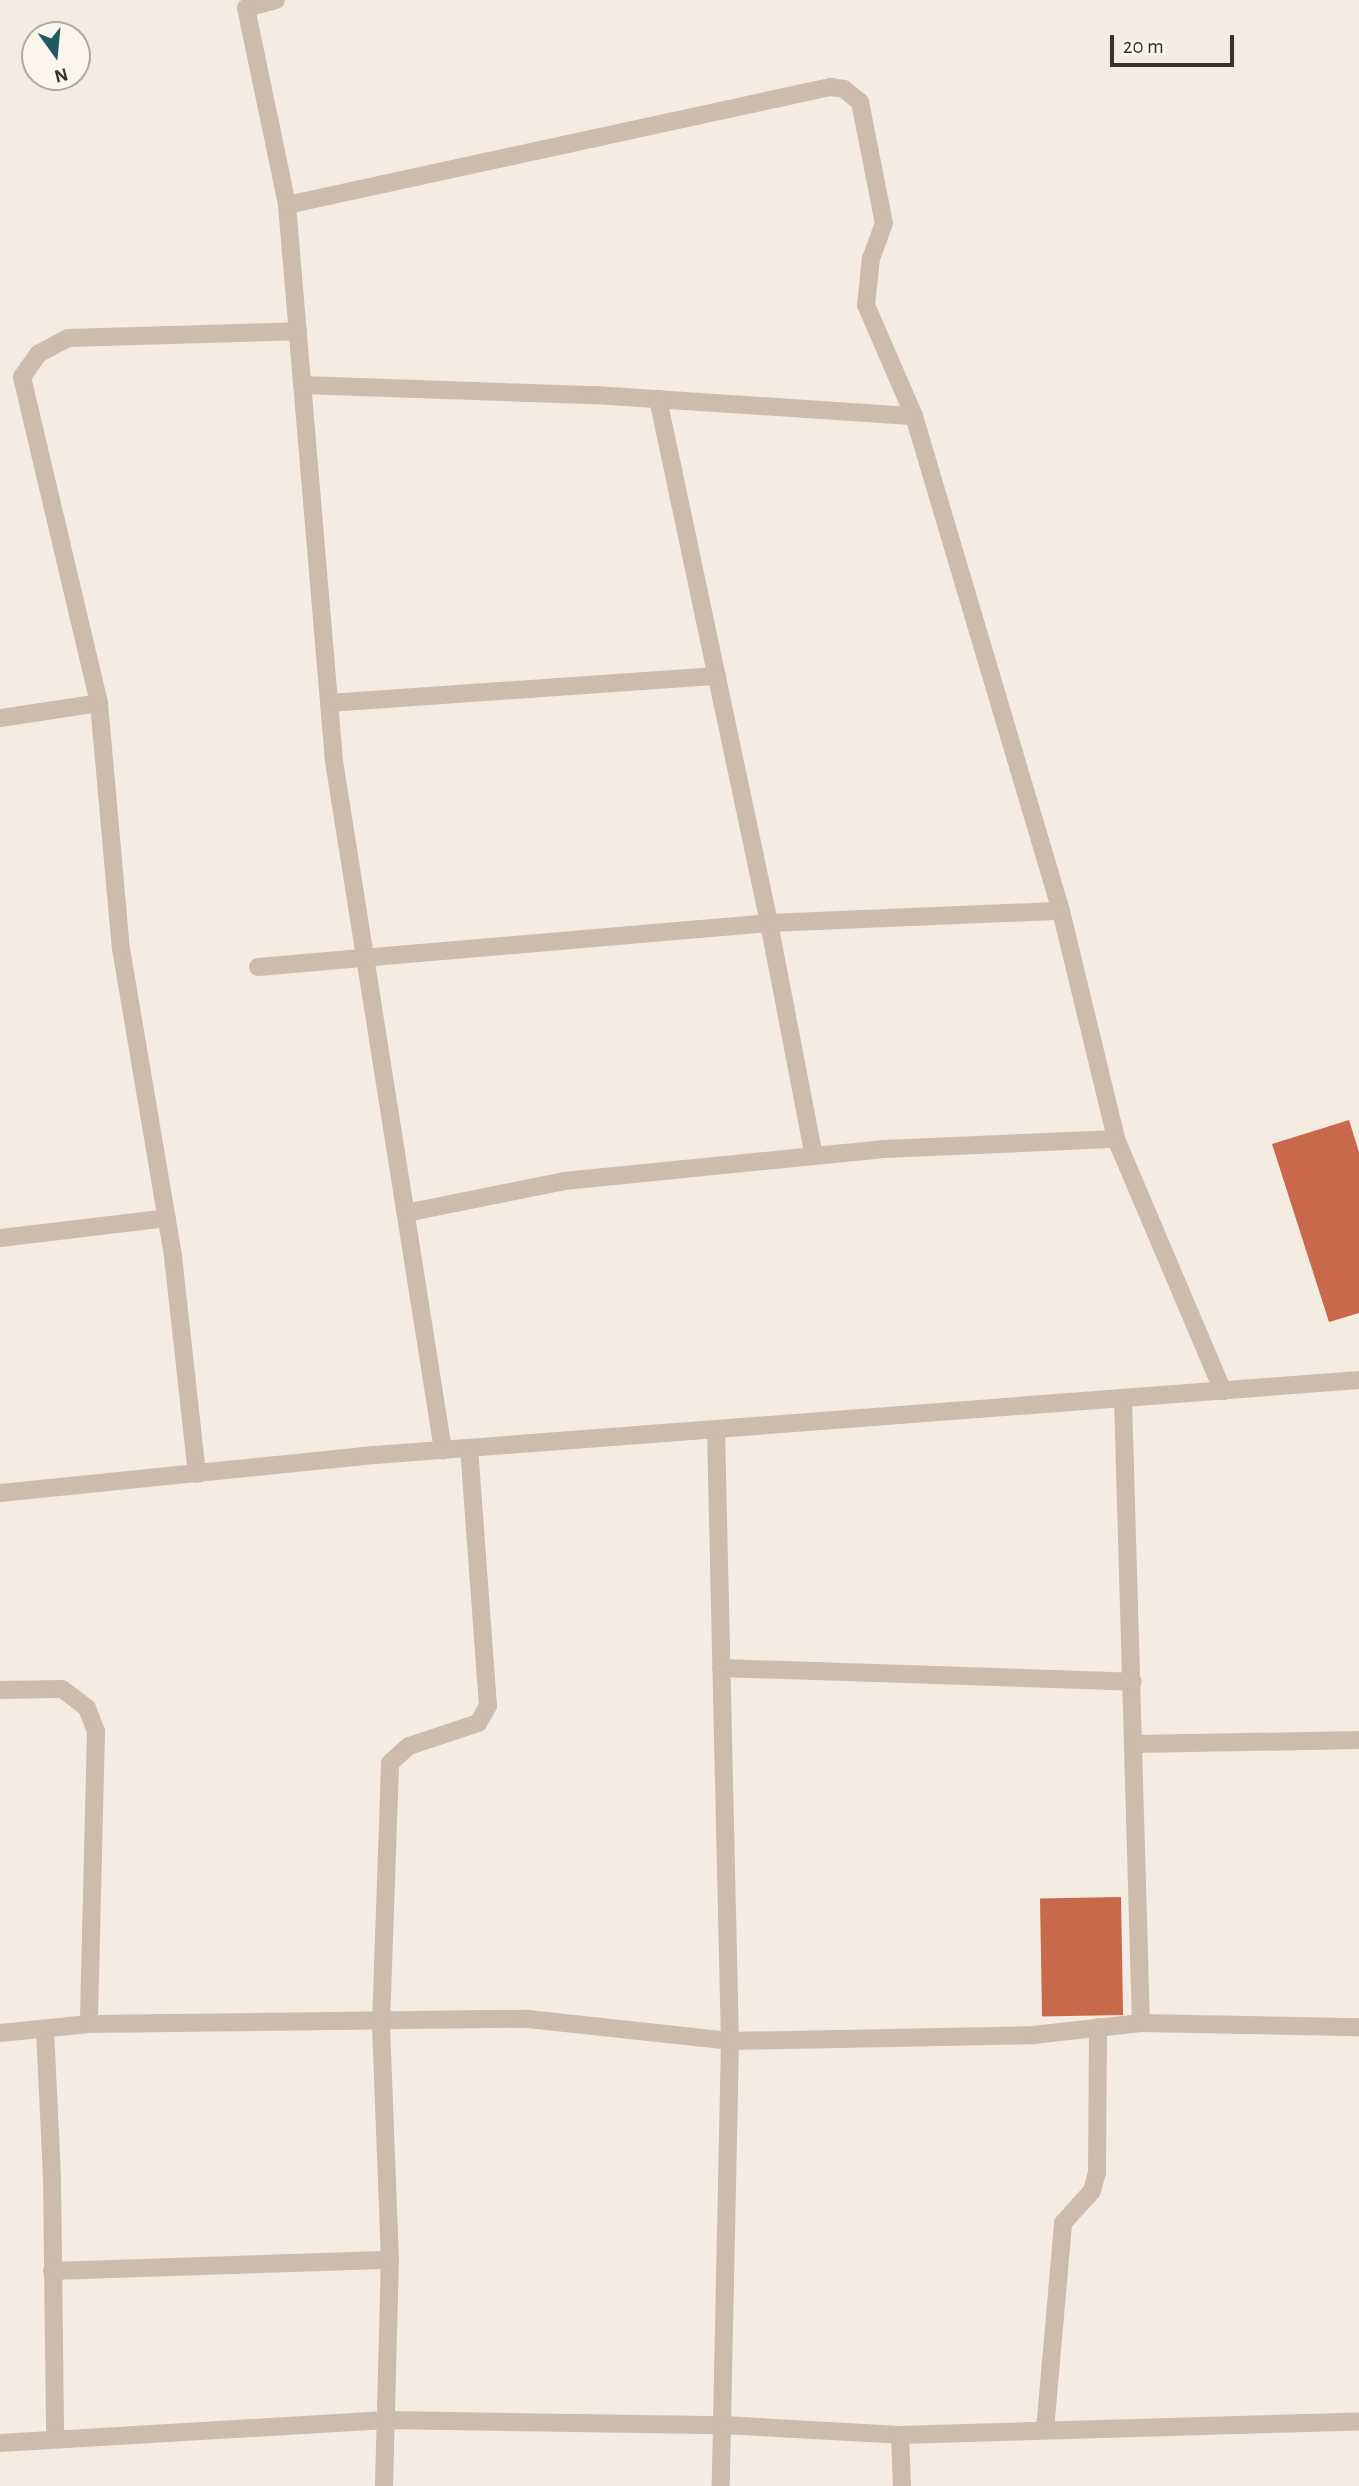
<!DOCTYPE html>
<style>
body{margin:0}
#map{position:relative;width:1359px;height:2486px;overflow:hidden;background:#f4ebe1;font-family:"Alegreya Sans",sans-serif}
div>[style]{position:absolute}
.building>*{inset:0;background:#c8694b;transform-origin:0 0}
.minor>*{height:18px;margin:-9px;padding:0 9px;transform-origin:9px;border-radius:9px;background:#cdbbac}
span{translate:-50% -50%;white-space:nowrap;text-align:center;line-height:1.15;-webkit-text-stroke:5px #fbf5ee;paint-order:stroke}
.north{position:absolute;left:21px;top:21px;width:70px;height:70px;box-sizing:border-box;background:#fbf5ee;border:2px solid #aea6a0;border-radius:50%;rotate:165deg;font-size:19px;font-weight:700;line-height:28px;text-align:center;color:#3b302b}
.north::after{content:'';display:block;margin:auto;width:24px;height:32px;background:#1f5a5e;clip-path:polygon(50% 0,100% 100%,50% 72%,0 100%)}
.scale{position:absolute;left:1110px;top:35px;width:124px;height:32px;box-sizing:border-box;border:4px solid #3b302b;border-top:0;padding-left:9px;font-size:21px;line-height:24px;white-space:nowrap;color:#3b302b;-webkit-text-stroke:5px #fbf5ee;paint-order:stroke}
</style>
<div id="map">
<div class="building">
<i style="clip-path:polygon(1349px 1120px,1359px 1152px,1359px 1313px,1329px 1322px,1272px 1144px)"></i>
<i style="left:1121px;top:1897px;width:118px;height:81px;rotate:89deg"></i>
</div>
<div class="minor">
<i style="left:276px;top:0;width:31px;rotate:165deg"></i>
<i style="left:246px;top:8px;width:201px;rotate:78.2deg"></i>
<i style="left:287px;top:205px;width:558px;rotate:85.17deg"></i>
<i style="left:334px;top:761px;width:698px;rotate:81.01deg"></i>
<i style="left:287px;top:205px;width:556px;rotate:-12.26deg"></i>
<i style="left:830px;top:87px;width:14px;rotate:8deg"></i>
<i style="left:844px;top:89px;width:21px;rotate:39deg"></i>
<i style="left:860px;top:102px;width:123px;rotate:78.8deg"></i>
<i style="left:884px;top:223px;width:37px;rotate:110deg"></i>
<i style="left:871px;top:258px;width:47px;rotate:96.1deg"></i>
<i style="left:866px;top:305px;width:121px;rotate:66.6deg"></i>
<i style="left:914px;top:416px;width:516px;rotate:73.46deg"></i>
<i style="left:1061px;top:911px;width:235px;rotate:76.4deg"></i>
<i style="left:1116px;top:1139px;width:274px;rotate:67deg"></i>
<i style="left:302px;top:385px;width:293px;rotate:2deg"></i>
<i style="left:595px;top:395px;width:320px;rotate:3.8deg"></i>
<i style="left:658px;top:399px;width:536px;rotate:78.04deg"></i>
<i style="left:769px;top:923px;width:237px;rotate:79.1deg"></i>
<i style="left:329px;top:703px;width:389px;rotate:-4deg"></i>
<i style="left:0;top:718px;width:100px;rotate:-8.6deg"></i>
<i style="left:258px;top:967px;width:513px;rotate:-4.92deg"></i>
<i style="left:769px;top:923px;width:292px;rotate:-2.4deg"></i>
<i style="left:406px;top:1213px;width:161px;rotate:-11.4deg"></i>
<i style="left:564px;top:1181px;width:322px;rotate:-5.7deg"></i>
<i style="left:884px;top:1149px;width:232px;rotate:-2.5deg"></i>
<i style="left:0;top:1238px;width:168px;rotate:-6.8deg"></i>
<i style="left:1123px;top:1399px;width:624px;rotate:88.35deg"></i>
<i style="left:716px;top:1431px;width:610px;rotate:88.69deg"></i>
<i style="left:730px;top:2041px;width:445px;rotate:91.2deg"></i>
<i style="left:197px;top:1474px;width:219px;rotate:-96.3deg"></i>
<i style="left:173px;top:1256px;width:310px;rotate:-99.6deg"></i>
<i style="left:121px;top:950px;width:248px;rotate:-95.1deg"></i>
<i style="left:99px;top:703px;width:335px;rotate:-103.3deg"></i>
<i style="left:22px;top:377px;width:28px;rotate:-55deg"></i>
<i style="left:38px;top:354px;width:34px;rotate:-28deg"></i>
<i style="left:68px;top:338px;width:230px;rotate:-1.7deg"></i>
<i style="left:0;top:1493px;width:364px;rotate:-5.8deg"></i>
<i style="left:362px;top:1456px;width:1000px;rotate:-4.36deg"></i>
<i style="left:721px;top:1668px;width:412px;rotate:1.9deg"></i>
<i style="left:0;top:1690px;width:62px;rotate:-0.9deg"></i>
<i style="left:62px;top:1689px;width:31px;rotate:37deg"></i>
<i style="left:87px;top:1708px;width:25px;rotate:69deg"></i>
<i style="left:96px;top:1731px;width:293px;rotate:91.4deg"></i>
<i style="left:1135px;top:1744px;width:224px;rotate:-1deg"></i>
<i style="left:45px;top:2029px;width:150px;rotate:87.3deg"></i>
<i style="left:52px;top:2179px;width:260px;rotate:89.3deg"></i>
<i style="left:0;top:2033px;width:89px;rotate:-5.8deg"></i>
<i style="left:89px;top:2024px;width:439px;rotate:-0.7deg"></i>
<i style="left:528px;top:2019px;width:203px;rotate:6.2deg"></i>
<i style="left:730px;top:2041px;width:303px;rotate:-1.1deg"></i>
<i style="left:1033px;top:2035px;width:109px;rotate:-6.3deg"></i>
<i style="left:1141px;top:2023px;width:218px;rotate:1.1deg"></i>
<i style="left:52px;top:2271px;width:338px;rotate:-1.9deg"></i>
<i style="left:1045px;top:2430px;width:208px;rotate:-85deg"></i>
<i style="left:1063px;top:2223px;width:43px;rotate:-47.8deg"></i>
<i style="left:1092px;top:2191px;width:20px;rotate:-75deg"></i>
<i style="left:1097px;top:2172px;width:145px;rotate:-89.6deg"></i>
<i style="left:900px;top:2435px;width:51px;rotate:87.8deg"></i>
<i style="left:0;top:2443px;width:387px;rotate:-3.4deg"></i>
<i style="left:386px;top:2420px;width:337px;rotate:0.9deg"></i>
<i style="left:723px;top:2425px;width:177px;rotate:3.2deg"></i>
<i style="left:900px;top:2435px;width:459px;rotate:-1.7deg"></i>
<i style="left:384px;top:2486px;width:226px;rotate:-88.5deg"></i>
<i style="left:390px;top:2260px;width:236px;rotate:-92.2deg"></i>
<i style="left:381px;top:2024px;width:261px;rotate:-88deg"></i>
<i style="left:390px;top:1763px;width:25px;rotate:-42deg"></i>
<i style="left:409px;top:1746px;width:73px;rotate:-18.4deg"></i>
<i style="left:478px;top:1723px;width:20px;rotate:-60deg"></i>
<i style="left:488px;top:1706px;width:258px;rotate:-94.2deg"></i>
</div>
<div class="north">N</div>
<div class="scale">20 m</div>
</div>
